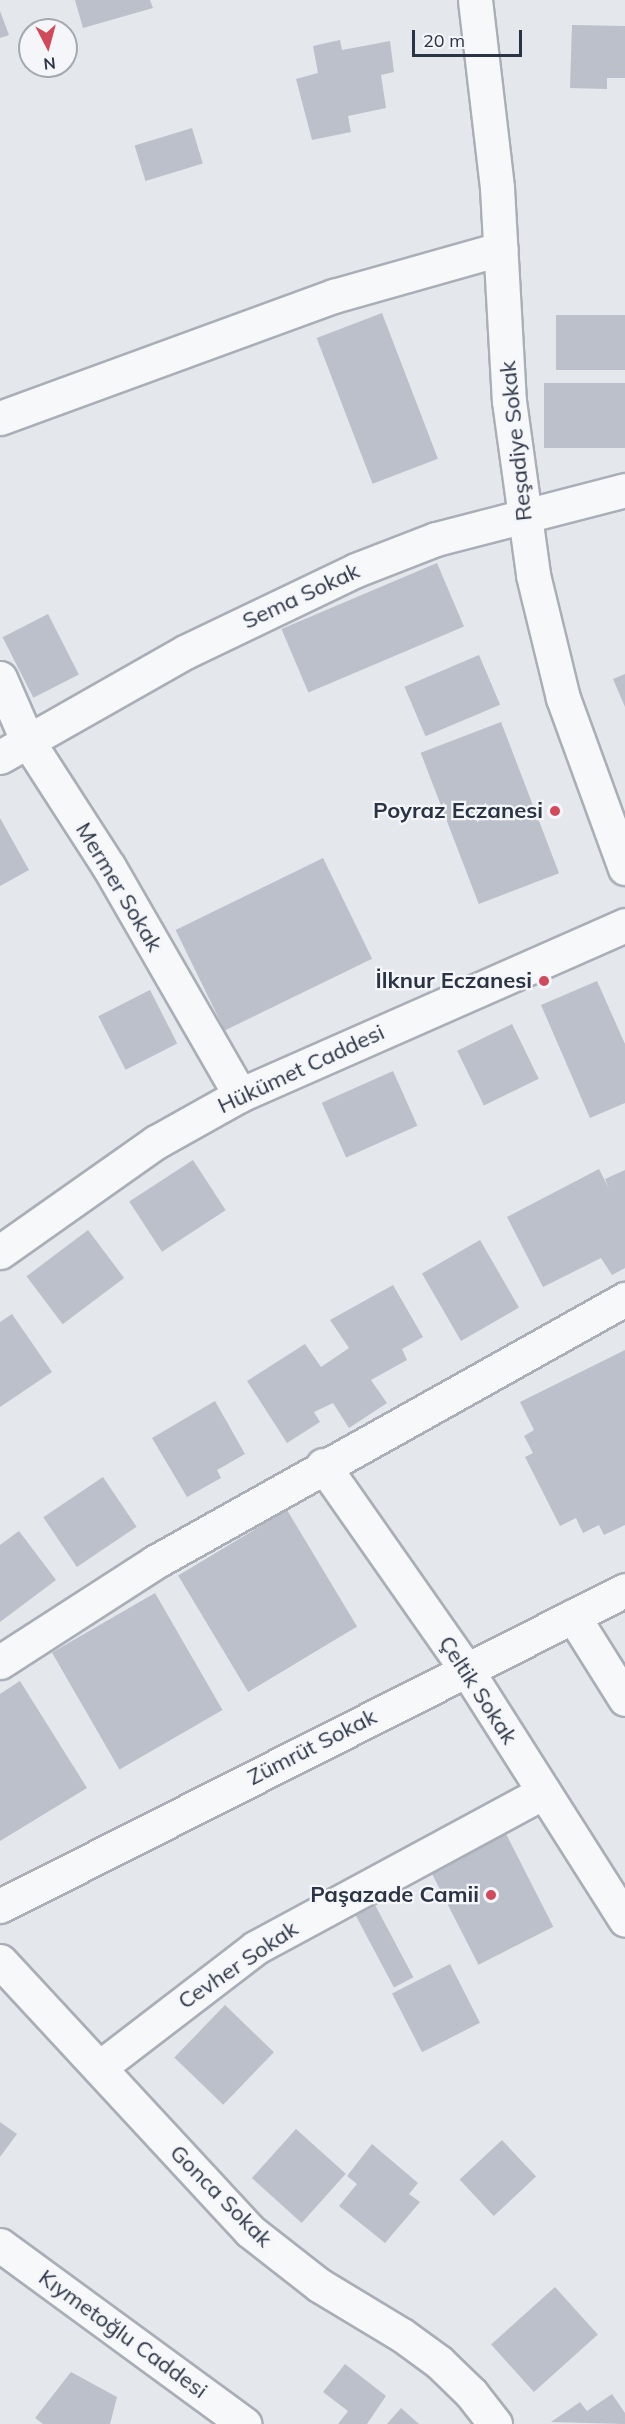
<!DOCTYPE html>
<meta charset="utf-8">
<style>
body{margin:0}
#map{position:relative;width:625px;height:2424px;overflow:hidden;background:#e4e7ec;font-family:Mulish,sans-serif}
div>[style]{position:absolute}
.building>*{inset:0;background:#bbc0ca;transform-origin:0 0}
.roads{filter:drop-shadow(2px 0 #a9aeb7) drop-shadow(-2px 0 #a9aeb7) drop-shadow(0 2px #a9aeb7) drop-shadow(0 -2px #a9aeb7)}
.minor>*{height:33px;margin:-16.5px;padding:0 16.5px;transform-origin:16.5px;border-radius:16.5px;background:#f7f8fa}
.dots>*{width:16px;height:16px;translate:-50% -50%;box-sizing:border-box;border:3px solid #f4f6f9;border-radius:50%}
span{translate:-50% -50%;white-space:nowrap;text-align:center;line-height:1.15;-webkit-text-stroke:4.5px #f4f6f9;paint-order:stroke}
.street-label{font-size:22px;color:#2b3445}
.poi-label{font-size:22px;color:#2b3445;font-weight:700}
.right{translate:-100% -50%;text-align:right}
.north{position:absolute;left:18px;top:18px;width:60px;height:60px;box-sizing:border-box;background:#f4f6f9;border:2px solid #a4a8b1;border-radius:50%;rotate:174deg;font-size:16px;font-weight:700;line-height:24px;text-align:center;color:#2b3445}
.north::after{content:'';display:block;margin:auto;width:21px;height:27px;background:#d1495b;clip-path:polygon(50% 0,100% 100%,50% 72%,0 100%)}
.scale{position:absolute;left:412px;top:30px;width:110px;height:27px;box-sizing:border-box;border:3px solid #2b3445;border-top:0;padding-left:8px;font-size:18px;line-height:21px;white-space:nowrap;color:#2b3445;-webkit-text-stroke:4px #f4f6f9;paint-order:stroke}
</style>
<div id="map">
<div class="building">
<i style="clip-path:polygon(75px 0,150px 0,153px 8px,83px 28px)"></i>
<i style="clip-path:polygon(0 11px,9px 35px,0 38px)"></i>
<i style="clip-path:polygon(572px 25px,625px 26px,625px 78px,607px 78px,607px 89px,570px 88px)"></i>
<i style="clip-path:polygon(340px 40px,342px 50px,390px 41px,394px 72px,381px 75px,386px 108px,348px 116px,351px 132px,312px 140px,296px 79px,318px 73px,313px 46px)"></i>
<i style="left:192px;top:128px;width:37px;height:60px;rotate:73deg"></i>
<i style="left:382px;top:313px;width:156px;height:70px;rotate:69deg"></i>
<i style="left:625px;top:315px;width:55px;height:69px;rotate:90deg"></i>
<i style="left:625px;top:383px;width:65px;height:81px;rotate:90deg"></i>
<i style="left:437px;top:563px;width:69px;height:169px;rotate:67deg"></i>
<i style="left:48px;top:614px;width:68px;height:51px;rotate:63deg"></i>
<i style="left:479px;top:655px;width:54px;height:81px;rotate:67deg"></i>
<i style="clip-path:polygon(625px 674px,625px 707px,613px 679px)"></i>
<i style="left:501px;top:722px;width:162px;height:86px;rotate:69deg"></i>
<i style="clip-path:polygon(0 818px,29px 870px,0 886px)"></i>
<i style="left:323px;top:858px;width:112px;height:164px;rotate:64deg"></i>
<i style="clip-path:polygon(597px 981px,625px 1044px,625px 1103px,590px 1118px,541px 1005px)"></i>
<i style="left:150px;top:990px;width:60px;height:58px;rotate:63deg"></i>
<i style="left:512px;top:1024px;width:61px;height:61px;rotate:64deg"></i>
<i style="left:393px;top:1071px;width:60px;height:78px;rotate:66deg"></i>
<i style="left:193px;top:1160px;width:60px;height:76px;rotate:57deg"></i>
<i style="clip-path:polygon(599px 1169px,609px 1189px,605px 1179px,625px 1170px,625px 1268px,612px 1275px,601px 1258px,543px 1287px,507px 1217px)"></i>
<i style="left:88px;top:1230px;width:60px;height:77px;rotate:53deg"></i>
<i style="left:480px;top:1240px;width:78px;height:67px;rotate:60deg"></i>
<i style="clip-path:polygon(393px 1285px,423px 1337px,402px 1349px,407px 1360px,371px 1380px,387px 1403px,349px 1428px,333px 1403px,314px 1412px,320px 1422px,287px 1443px,247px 1381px,305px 1344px,321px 1367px,349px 1348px,330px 1320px)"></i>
<i style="clip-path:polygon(12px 1314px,52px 1372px,0 1407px,0 1322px)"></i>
<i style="clip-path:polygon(625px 1350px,625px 1525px,604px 1535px,599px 1525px,583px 1533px,576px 1518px,560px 1526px,525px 1457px,533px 1453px,524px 1436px,534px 1430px,520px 1402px)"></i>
<i style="clip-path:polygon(215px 1401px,245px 1454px,217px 1470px,221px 1478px,187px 1497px,152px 1438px)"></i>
<i style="left:103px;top:1477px;width:60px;height:72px;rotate:56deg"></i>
<i style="left:287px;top:1510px;width:136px;height:127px;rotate:59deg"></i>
<i style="clip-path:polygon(19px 1531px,56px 1580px,0 1622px,0 1545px)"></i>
<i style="left:155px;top:1593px;width:135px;height:119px;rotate:60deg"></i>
<i style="clip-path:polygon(20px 1681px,87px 1788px,0 1841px,0 1694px)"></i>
<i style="left:502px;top:1826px;width:113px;height:84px;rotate:63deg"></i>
<i style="left:374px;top:1903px;width:84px;height:22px;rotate:62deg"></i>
<i style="left:450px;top:1964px;width:66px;height:65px;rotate:63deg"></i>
<i style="left:225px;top:2005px;width:68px;height:73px;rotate:44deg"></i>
<i style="clip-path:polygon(0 2122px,17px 2134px,0 2157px)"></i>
<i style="left:296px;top:2129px;width:67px;height:66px;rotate:42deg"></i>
<i style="left:502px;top:2140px;width:50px;height:58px;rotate:47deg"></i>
<i style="clip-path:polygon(372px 2144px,418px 2183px,409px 2194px,420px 2202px,385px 2243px,339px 2206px,357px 2184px,347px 2176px)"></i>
<i style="left:555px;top:2287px;width:64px;height:86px;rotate:48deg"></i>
<i style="clip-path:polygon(345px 2364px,386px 2396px,367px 2424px,338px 2424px,348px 2411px,323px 2392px)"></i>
<i style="clip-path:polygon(71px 2372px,117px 2397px,110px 2424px,43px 2424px,35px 2418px)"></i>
<i style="clip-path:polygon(612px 2394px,625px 2413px,625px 2424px,551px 2422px,580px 2402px,587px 2411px)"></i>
<i style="clip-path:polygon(401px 2408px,419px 2424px,387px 2424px)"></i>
</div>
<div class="roads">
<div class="minor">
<i style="left:475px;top:0;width:189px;rotate:83.3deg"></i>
<i style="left:497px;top:188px;width:213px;rotate:86.8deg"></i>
<i style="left:509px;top:401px;width:176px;rotate:82.1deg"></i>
<i style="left:533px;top:575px;width:127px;rotate:76.3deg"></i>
<i style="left:563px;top:698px;width:181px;rotate:70deg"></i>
<i style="left:0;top:418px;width:356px;rotate:-20.1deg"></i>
<i style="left:334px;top:296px;width:173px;rotate:-15.8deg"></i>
<i style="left:0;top:678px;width:68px;rotate:66.5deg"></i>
<i style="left:27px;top:740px;width:151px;rotate:57.2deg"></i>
<i style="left:109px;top:867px;width:263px;rotate:60.1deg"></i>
<i style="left:0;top:757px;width:213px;rotate:-29.6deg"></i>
<i style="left:185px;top:652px;width:190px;rotate:-25.6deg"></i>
<i style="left:356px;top:570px;width:86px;rotate:-21.2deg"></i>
<i style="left:436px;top:539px;width:195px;rotate:-14.5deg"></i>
<i style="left:0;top:1252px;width:191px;rotate:-35.2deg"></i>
<i style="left:156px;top:1142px;width:96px;rotate:-29.2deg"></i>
<i style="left:240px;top:1095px;width:421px;rotate:-23.8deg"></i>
<i style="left:323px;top:1465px;width:249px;rotate:55deg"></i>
<i style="left:466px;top:1669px;width:297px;rotate:57.6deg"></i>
<i style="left:573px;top:1616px;width:98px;rotate:57.9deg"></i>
<i style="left:0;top:1662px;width:184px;rotate:-32.8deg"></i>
<i style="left:155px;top:1562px;width:539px;rotate:-29.23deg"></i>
<i style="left:0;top:1906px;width:700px;rotate:-26.82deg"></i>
<i style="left:0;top:1961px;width:368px;rotate:47.2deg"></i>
<i style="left:250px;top:2231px;width:88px;rotate:38deg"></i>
<i style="left:319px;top:2285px;width:97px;rotate:31.1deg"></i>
<i style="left:402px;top:2335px;width:46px;rotate:36.1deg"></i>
<i style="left:439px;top:2362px;width:45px;rotate:44.1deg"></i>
<i style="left:471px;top:2393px;width:39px;rotate:52deg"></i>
<i style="left:100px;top:2067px;width:195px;rotate:-37.5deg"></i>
<i style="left:255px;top:1948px;width:328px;rotate:-28.4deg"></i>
<i style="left:0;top:2245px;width:303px;rotate:36.2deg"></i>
</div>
</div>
<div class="dots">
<i style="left:555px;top:811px;background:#d1495b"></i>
<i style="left:544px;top:981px;background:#d1495b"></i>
<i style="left:491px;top:1895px;background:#d1495b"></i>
</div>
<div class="street-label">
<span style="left:516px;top:441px;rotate:-96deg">Reşadiye Sokak</span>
<span style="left:301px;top:596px;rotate:-25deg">Sema Sokak</span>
<span style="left:119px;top:887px;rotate:59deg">Mermer Sokak</span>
<span style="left:301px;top:1069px;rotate:-25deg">Hükümet Caddesi</span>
<span style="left:478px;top:1690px;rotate:57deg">Çeltik Sokak</span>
<span style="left:312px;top:1747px;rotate:-27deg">Zümrüt Sokak</span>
<span style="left:238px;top:1965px;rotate:-34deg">Cevher Sokak</span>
<span style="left:221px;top:2196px;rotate:45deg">Gonca Sokak</span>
<span style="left:123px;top:2334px;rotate:36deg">Kıymetoğlu Caddesi</span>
</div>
<div class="poi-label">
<span class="right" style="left:543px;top:811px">Poyraz Eczanesi</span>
<span class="right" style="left:532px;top:981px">İlknur Eczanesi</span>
<span class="right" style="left:479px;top:1895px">Paşazade Camii</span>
</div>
<div class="north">N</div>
<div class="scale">20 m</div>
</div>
